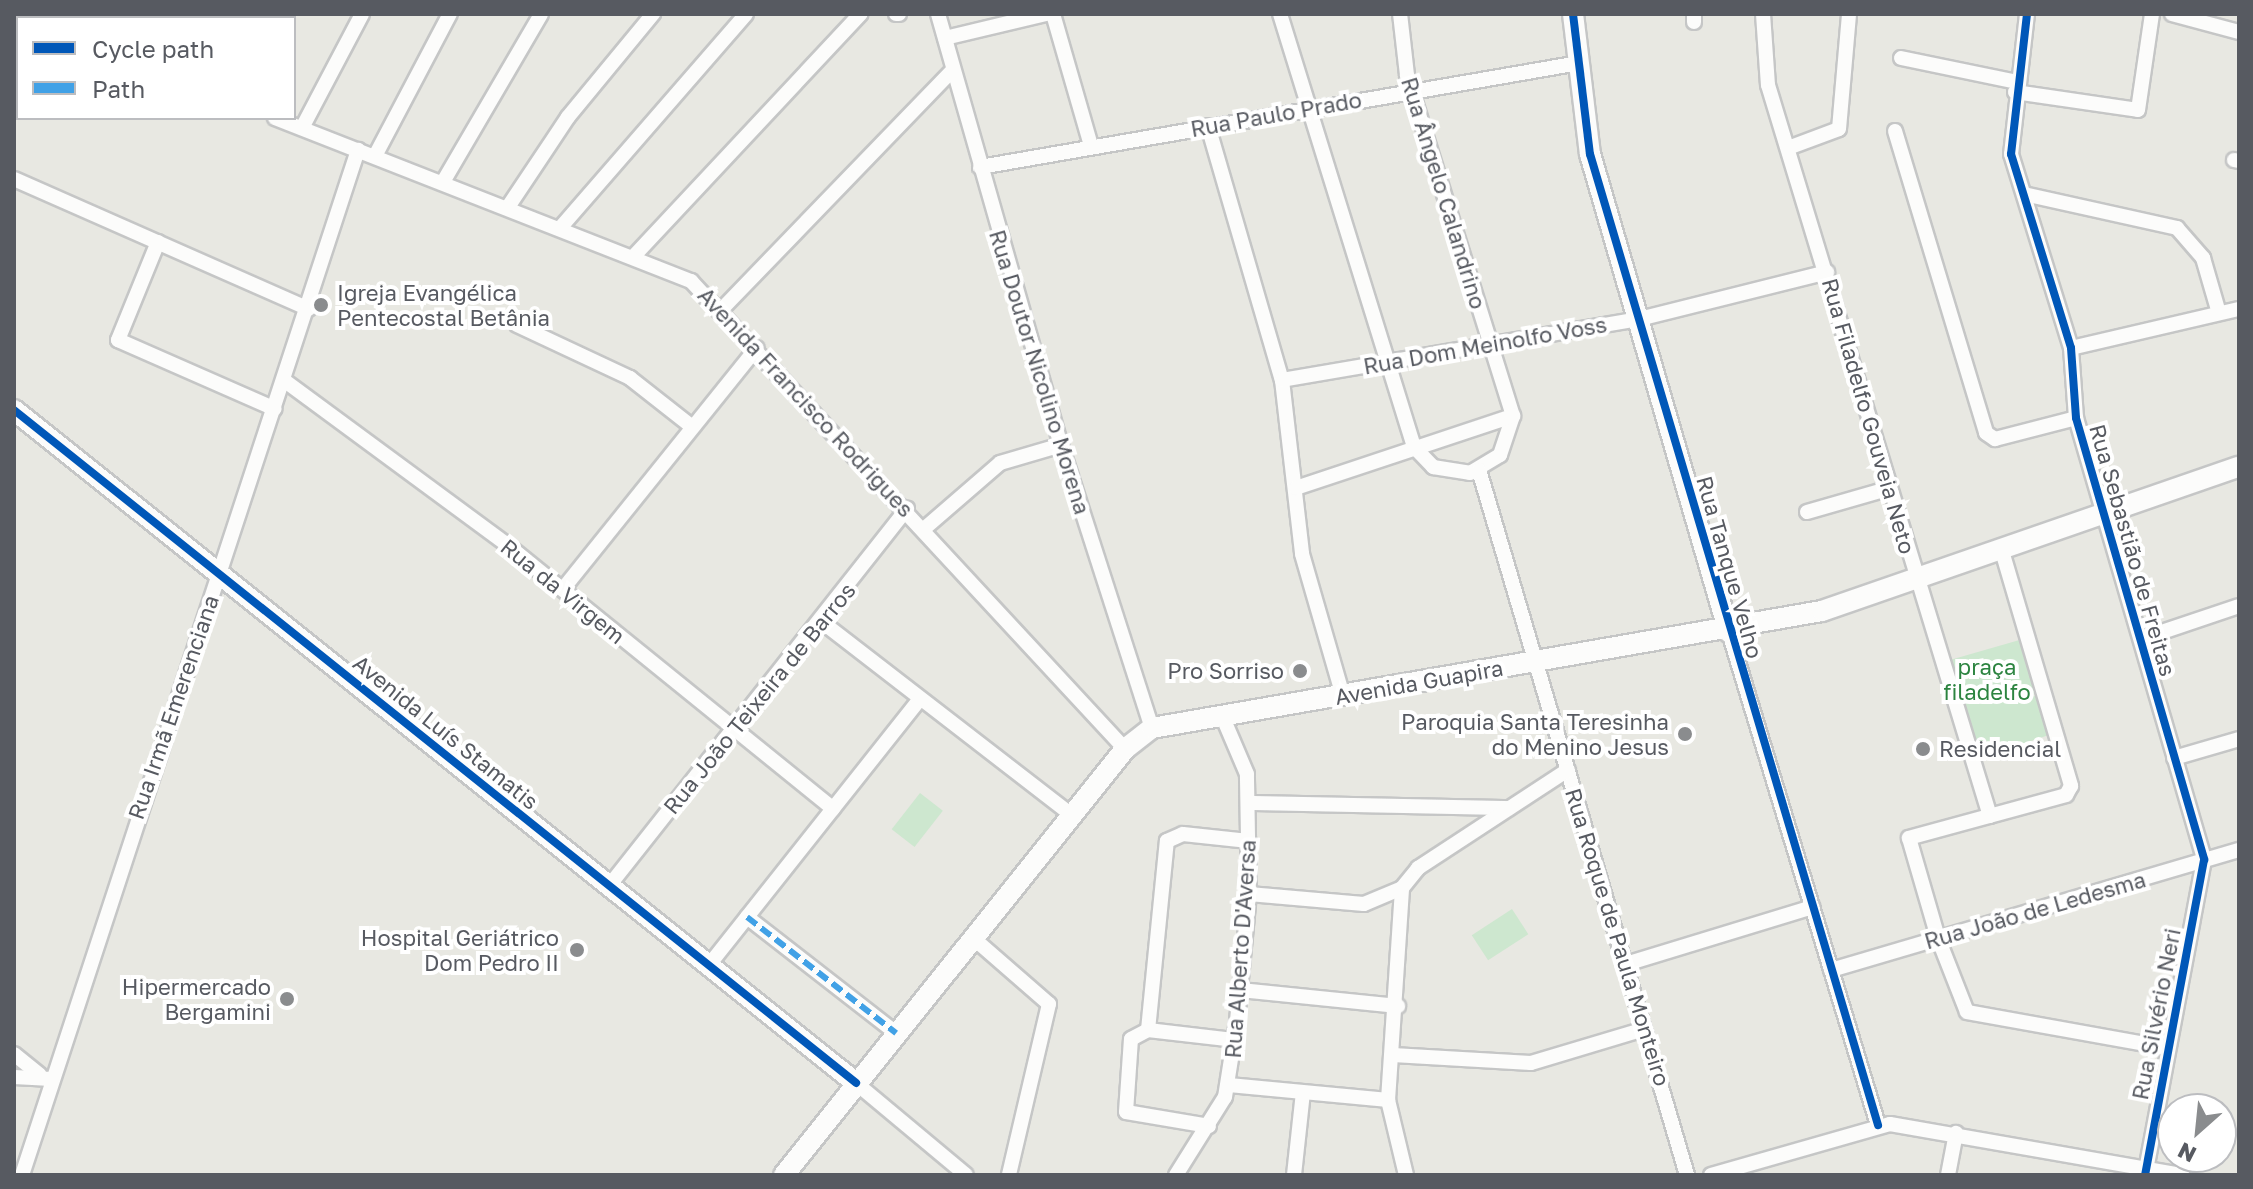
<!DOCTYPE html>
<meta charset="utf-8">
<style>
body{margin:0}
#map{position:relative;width:2253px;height:1189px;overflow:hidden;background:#e8e8e2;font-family:"Golos Text",sans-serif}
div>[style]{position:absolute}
.green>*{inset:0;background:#cde7cf;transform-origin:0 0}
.roads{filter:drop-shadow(2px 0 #c5c6c6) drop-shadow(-2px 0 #c5c6c6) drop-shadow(0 2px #c5c6c6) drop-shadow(0 -2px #c5c6c6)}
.street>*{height:14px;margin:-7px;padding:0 7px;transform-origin:7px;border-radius:7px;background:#fcfcfb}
.secondary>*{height:20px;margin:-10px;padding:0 10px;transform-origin:10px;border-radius:10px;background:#fcfcfb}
.quiet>*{height:6px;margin-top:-3px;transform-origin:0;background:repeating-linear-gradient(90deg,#41a1e6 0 12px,transparent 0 18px)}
.cycleway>*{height:8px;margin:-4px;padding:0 4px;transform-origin:4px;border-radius:4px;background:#0057b8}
.dots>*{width:22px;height:22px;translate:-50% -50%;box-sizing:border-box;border:4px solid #fff;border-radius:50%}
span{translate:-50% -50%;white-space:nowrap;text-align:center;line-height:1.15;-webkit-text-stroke:8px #fff;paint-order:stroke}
.street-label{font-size:22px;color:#575a61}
.poi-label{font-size:22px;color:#575a61}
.left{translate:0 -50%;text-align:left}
.right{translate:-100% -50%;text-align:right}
.park-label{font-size:22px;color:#2c8440}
.frame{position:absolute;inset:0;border:16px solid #575a61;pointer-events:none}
.legend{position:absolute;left:16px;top:16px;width:280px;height:104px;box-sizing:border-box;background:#fff;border:2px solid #bcbdc0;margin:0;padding:10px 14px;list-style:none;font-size:24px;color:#575a61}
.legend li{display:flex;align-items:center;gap:16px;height:40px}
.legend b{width:40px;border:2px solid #bcbdc0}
.north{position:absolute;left:2157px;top:1093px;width:80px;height:80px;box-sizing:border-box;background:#fff;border:2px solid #bcbdc0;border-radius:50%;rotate:207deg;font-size:22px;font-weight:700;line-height:32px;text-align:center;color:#575a61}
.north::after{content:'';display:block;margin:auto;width:28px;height:36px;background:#8a8c8e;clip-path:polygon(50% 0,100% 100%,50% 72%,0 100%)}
</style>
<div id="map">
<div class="green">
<i style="clip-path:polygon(2023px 639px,2038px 693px,2008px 703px,2038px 695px,2052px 734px,1979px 758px,1950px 660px)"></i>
<i style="left:920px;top:793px;width:29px;height:46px;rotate:38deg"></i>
<i style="left:1512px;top:909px;width:30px;height:48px;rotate:57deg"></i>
</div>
<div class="roads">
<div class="street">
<i style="left:50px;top:14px;width:7px;rotate:34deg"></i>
<i style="left:896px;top:14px;width:3px"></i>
<i style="left:938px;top:14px;width:448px;rotate:74.1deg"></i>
<i style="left:1061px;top:445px;width:297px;rotate:72.2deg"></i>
<i style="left:1053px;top:14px;width:137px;rotate:73.9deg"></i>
<i style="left:1280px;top:14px;width:453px;rotate:72.8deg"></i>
<i style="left:1414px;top:447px;width:28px;rotate:46deg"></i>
<i style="left:1433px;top:467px;width:37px;rotate:9deg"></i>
<i style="left:1470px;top:473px;width:35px;rotate:-31deg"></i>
<i style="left:1500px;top:455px;width:41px;rotate:-71.6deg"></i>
<i style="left:1513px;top:416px;width:357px;rotate:-107.3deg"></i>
<i style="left:1407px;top:75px;width:61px;rotate:-96.5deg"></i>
<i style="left:1763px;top:14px;width:71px;rotate:86deg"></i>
<i style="left:1768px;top:85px;width:764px;rotate:73.11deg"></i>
<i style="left:2027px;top:14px;width:141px;rotate:96.5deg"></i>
<i style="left:2011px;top:154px;width:203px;rotate:72.8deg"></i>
<i style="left:2071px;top:348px;width:70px;rotate:85.9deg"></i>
<i style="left:2076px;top:418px;width:460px;rotate:73.8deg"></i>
<i style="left:2204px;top:860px;width:320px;rotate:100.6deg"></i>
<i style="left:2172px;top:14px;width:69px;rotate:15deg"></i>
<i style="left:245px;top:18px;width:4px;rotate:-63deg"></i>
<i style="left:1694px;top:22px;width:8px;rotate:-90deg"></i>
<i style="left:945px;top:38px;width:104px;rotate:-13.4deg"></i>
<i style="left:1901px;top:58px;width:118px;rotate:11.7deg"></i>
<i style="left:2015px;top:92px;width:124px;rotate:8.3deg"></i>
<i style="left:2138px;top:110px;width:97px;rotate:-81.7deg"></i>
<i style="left:275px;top:118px;width:447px;rotate:21.4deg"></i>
<i style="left:691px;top:281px;width:638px;rotate:47.16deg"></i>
<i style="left:1208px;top:126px;width:265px;rotate:73.8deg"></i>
<i style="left:1282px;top:380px;width:175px;rotate:83.4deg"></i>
<i style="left:1302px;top:554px;width:148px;rotate:73.9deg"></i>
<i style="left:302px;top:128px;width:129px;rotate:-62.2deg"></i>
<i style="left:1895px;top:131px;width:315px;rotate:73.2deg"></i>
<i style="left:1986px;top:433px;width:11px;rotate:34deg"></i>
<i style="left:1995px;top:439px;width:84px;rotate:-14.5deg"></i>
<i style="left:1788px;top:148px;width:54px;rotate:-20.4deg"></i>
<i style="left:1839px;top:129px;width:115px;rotate:-85deg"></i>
<i style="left:375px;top:156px;width:161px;rotate:-62.2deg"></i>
<i style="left:2234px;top:160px;width:5px;rotate:11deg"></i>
<i style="left:980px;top:167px;width:602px;rotate:-9.85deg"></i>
<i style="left:14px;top:179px;width:322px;rotate:23.8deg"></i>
<i style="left:443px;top:182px;width:194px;rotate:-59.7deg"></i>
<i style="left:2024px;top:194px;width:157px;rotate:12.5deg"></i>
<i style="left:2177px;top:228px;width:40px;rotate:49deg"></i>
<i style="left:2203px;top:258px;width:57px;rotate:73.8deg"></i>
<i style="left:508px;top:207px;width:108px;rotate:-56.3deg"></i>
<i style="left:568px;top:117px;width:134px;rotate:-50.5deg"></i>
<i style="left:561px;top:227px;width:282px;rotate:-49deg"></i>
<i style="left:158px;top:242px;width:106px;rotate:112.2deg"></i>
<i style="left:118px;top:340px;width:171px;rotate:23.7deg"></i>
<i style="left:633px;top:257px;width:333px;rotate:-46.9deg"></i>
<i style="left:721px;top:310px;width:334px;rotate:-46deg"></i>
<i style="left:517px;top:325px;width:125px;rotate:25.1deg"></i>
<i style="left:630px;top:378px;width:76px;rotate:38.1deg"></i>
<i style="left:2071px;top:348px;width:172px;rotate:-13.1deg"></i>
<i style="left:1282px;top:380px;width:362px;rotate:-9.7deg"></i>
<i style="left:1639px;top:319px;width:194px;rotate:-14deg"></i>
<i style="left:285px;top:381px;width:273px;rotate:36.4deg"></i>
<i style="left:505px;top:543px;width:422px;rotate:39deg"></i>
<i style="left:1479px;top:470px;width:735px;rotate:73.56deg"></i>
<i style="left:1296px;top:488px;width:229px;rotate:-18.4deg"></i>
<i style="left:1807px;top:512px;width:86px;rotate:-16.1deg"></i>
<i style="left:925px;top:528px;width:99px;rotate:-40.9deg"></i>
<i style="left:1000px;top:463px;width:64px;rotate:-16.4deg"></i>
<i style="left:2002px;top:551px;width:245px;rotate:73.6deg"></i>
<i style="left:2071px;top:786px;width:10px;rotate:119deg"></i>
<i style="left:2066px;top:795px;width:163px;rotate:164.7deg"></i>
<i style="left:1909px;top:838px;width:104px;rotate:73.8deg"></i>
<i style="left:1938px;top:938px;width:79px;rotate:68.6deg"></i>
<i style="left:1967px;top:1012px;width:203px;rotate:10.2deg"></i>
<i style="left:563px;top:589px;width:309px;rotate:-51.2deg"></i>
<i style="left:822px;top:622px;width:316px;rotate:37.7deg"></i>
<i style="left:1729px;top:632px;width:515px;rotate:73.18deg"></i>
<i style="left:2141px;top:639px;width:103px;rotate:-18.6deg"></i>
<i style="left:2174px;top:758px;width:68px;rotate:-16.3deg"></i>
<i style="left:1248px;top:803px;width:261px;rotate:1.1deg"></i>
<i style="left:609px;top:886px;width:481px;rotate:-51.7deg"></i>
<i style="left:1249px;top:894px;width:115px;rotate:5deg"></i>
<i style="left:1364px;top:904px;width:41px;rotate:-22.8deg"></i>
<i style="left:747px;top:917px;width:189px;rotate:37.9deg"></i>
<i style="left:972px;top:937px;width:102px;rotate:41deg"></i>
<i style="left:1049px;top:1004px;width:176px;rotate:103.2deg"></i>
<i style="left:1626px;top:964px;width:195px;rotate:-17deg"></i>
<i style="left:709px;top:965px;width:340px;rotate:-51.6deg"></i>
<i style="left:1831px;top:970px;width:425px;rotate:-16.4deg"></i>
<i style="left:1240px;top:990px;width:159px;rotate:5.8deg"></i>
<i style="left:1148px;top:1030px;width:190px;rotate:-84.3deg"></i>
<i style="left:1167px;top:841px;width:17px;rotate:-24deg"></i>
<i style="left:1183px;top:834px;width:66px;rotate:6.1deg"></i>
<i style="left:14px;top:1054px;width:33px;rotate:39deg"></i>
<i style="left:1393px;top:1055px;width:138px;rotate:3.3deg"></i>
<i style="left:1531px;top:1063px;width:118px;rotate:-16.7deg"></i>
<i style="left:14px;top:1077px;width:37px;rotate:3deg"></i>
<i style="left:856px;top:1083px;width:143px;rotate:39.9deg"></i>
<i style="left:1229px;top:1085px;width:160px;rotate:5.4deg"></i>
<i style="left:1209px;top:1126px;width:84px;rotate:-170.4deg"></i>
<i style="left:1126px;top:1112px;width:73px;rotate:-86.1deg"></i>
<i style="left:1131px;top:1039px;width:19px;rotate:-28deg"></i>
<i style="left:1148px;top:1030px;width:88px;rotate:6.6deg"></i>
<i style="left:22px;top:1175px;width:1079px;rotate:-71.85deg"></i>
<i style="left:1176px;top:1175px;width:92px;rotate:-57.9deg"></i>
<i style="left:1225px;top:1097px;width:77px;rotate:-81deg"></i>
<i style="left:1237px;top:1021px;width:128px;rotate:-84.6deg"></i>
<i style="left:1249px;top:894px;width:120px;rotate:-91deg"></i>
<i style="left:1247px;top:774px;width:66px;rotate:-113.1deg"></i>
<i style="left:1294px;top:1175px;width:83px;rotate:-83.8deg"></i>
<i style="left:1406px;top:1175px;width:77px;rotate:-103.5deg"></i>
<i style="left:1388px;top:1100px;width:212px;rotate:-86.2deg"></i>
<i style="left:1402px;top:888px;width:26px;rotate:-51deg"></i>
<i style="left:1418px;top:868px;width:179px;rotate:-33.2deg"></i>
<i style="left:1711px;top:1175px;width:186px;rotate:-15.9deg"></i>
<i style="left:1890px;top:1124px;width:297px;rotate:9.9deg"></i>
<i style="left:1948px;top:1175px;width:43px;rotate:-79.2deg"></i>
</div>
<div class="secondary">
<i style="left:1573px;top:14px;width:141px;rotate:83.1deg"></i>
<i style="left:1590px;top:154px;width:498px;rotate:73.8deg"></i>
<i style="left:14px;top:410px;width:1078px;rotate:38.63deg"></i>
<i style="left:784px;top:1175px;width:546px;rotate:-51.32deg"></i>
<i style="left:1125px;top:749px;width:34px;rotate:-38deg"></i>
<i style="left:1152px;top:728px;width:680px;rotate:-9.91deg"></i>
<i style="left:1822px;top:611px;width:441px;rotate:-19.1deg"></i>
</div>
</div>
<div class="quiet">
<i style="left:747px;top:917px;width:189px;rotate:37.9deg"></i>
</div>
<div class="cycleway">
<i style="left:1573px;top:14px;width:141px;rotate:83.1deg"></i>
<i style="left:1590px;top:154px;width:1013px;rotate:73.48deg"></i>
<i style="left:2027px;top:14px;width:141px;rotate:96.5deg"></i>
<i style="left:2011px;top:154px;width:203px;rotate:72.8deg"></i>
<i style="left:2071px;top:348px;width:70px;rotate:85.9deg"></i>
<i style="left:2076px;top:418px;width:460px;rotate:73.8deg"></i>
<i style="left:2204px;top:860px;width:320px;rotate:100.6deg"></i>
<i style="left:14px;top:410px;width:1078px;rotate:38.63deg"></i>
</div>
<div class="dots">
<i style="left:321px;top:305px;background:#8a8c8e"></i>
<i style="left:1300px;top:671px;background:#8a8c8e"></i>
<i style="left:1685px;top:734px;background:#8a8c8e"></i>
<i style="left:1923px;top:749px;background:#8a8c8e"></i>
<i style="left:577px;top:950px;background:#8a8c8e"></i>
<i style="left:287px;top:999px;background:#8a8c8e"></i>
</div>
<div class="street-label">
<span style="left:1276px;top:114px;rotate:-10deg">Rua Paulo Prado</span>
<span style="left:1444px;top:193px;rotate:73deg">Rua Ângelo Calandrino</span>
<span style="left:1485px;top:345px;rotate:-10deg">Rua Dom Meinolfo Voss</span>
<span style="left:1040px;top:372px;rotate:73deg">Rua Doutor Nicolino Morena</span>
<span style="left:806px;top:402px;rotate:47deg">Avenida Francisco Rodrigues</span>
<span style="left:1869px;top:416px;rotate:74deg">Rua Filadelfo Gouveia Neto</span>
<span style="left:2133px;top:550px;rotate:74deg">Rua Sebastião de Freitas</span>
<span style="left:1730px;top:567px;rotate:74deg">Rua Tanque Velho</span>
<span style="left:563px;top:591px;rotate:39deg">Rua da Virgem</span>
<span style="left:1419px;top:682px;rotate:-10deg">Avenida Guapira</span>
<span style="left:759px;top:698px;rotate:-51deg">Rua João Teixeira de Barros</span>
<span style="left:173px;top:707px;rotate:-71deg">Rua Irmã Emerenciana</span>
<span style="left:446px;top:732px;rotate:39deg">Avenida Luís Stamatis</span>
<span style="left:2035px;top:910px;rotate:-16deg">Rua João de Ledesma</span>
<span style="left:1618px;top:937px;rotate:73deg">Rua Roque de Paula Monteiro</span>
<span style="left:1240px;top:949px;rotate:-86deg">Rua Alberto D'Aversa</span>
<span style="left:2156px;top:1014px;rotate:-79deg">Rua Silvério Neri</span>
</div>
<div class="poi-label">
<span class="left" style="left:337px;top:305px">Igreja Evangélica<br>Pentecostal Betânia</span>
<span class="right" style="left:1284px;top:671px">Pro Sorriso</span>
<span class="right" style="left:1669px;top:734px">Paroquia Santa Teresinha<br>do Menino Jesus</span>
<span class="left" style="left:1939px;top:749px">Residencial</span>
<span class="right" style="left:559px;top:950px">Hospital Geriátrico<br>Dom Pedro II</span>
<span class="right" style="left:271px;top:999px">Hipermercado<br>Bergamini</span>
</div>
<div class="park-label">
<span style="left:1987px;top:679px">praça<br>filadelfo</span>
</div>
<div class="frame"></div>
<ul class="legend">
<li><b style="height:10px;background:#0057b8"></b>Cycle path</li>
<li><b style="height:10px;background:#41a1e6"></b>Path</li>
</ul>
<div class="north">N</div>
</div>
